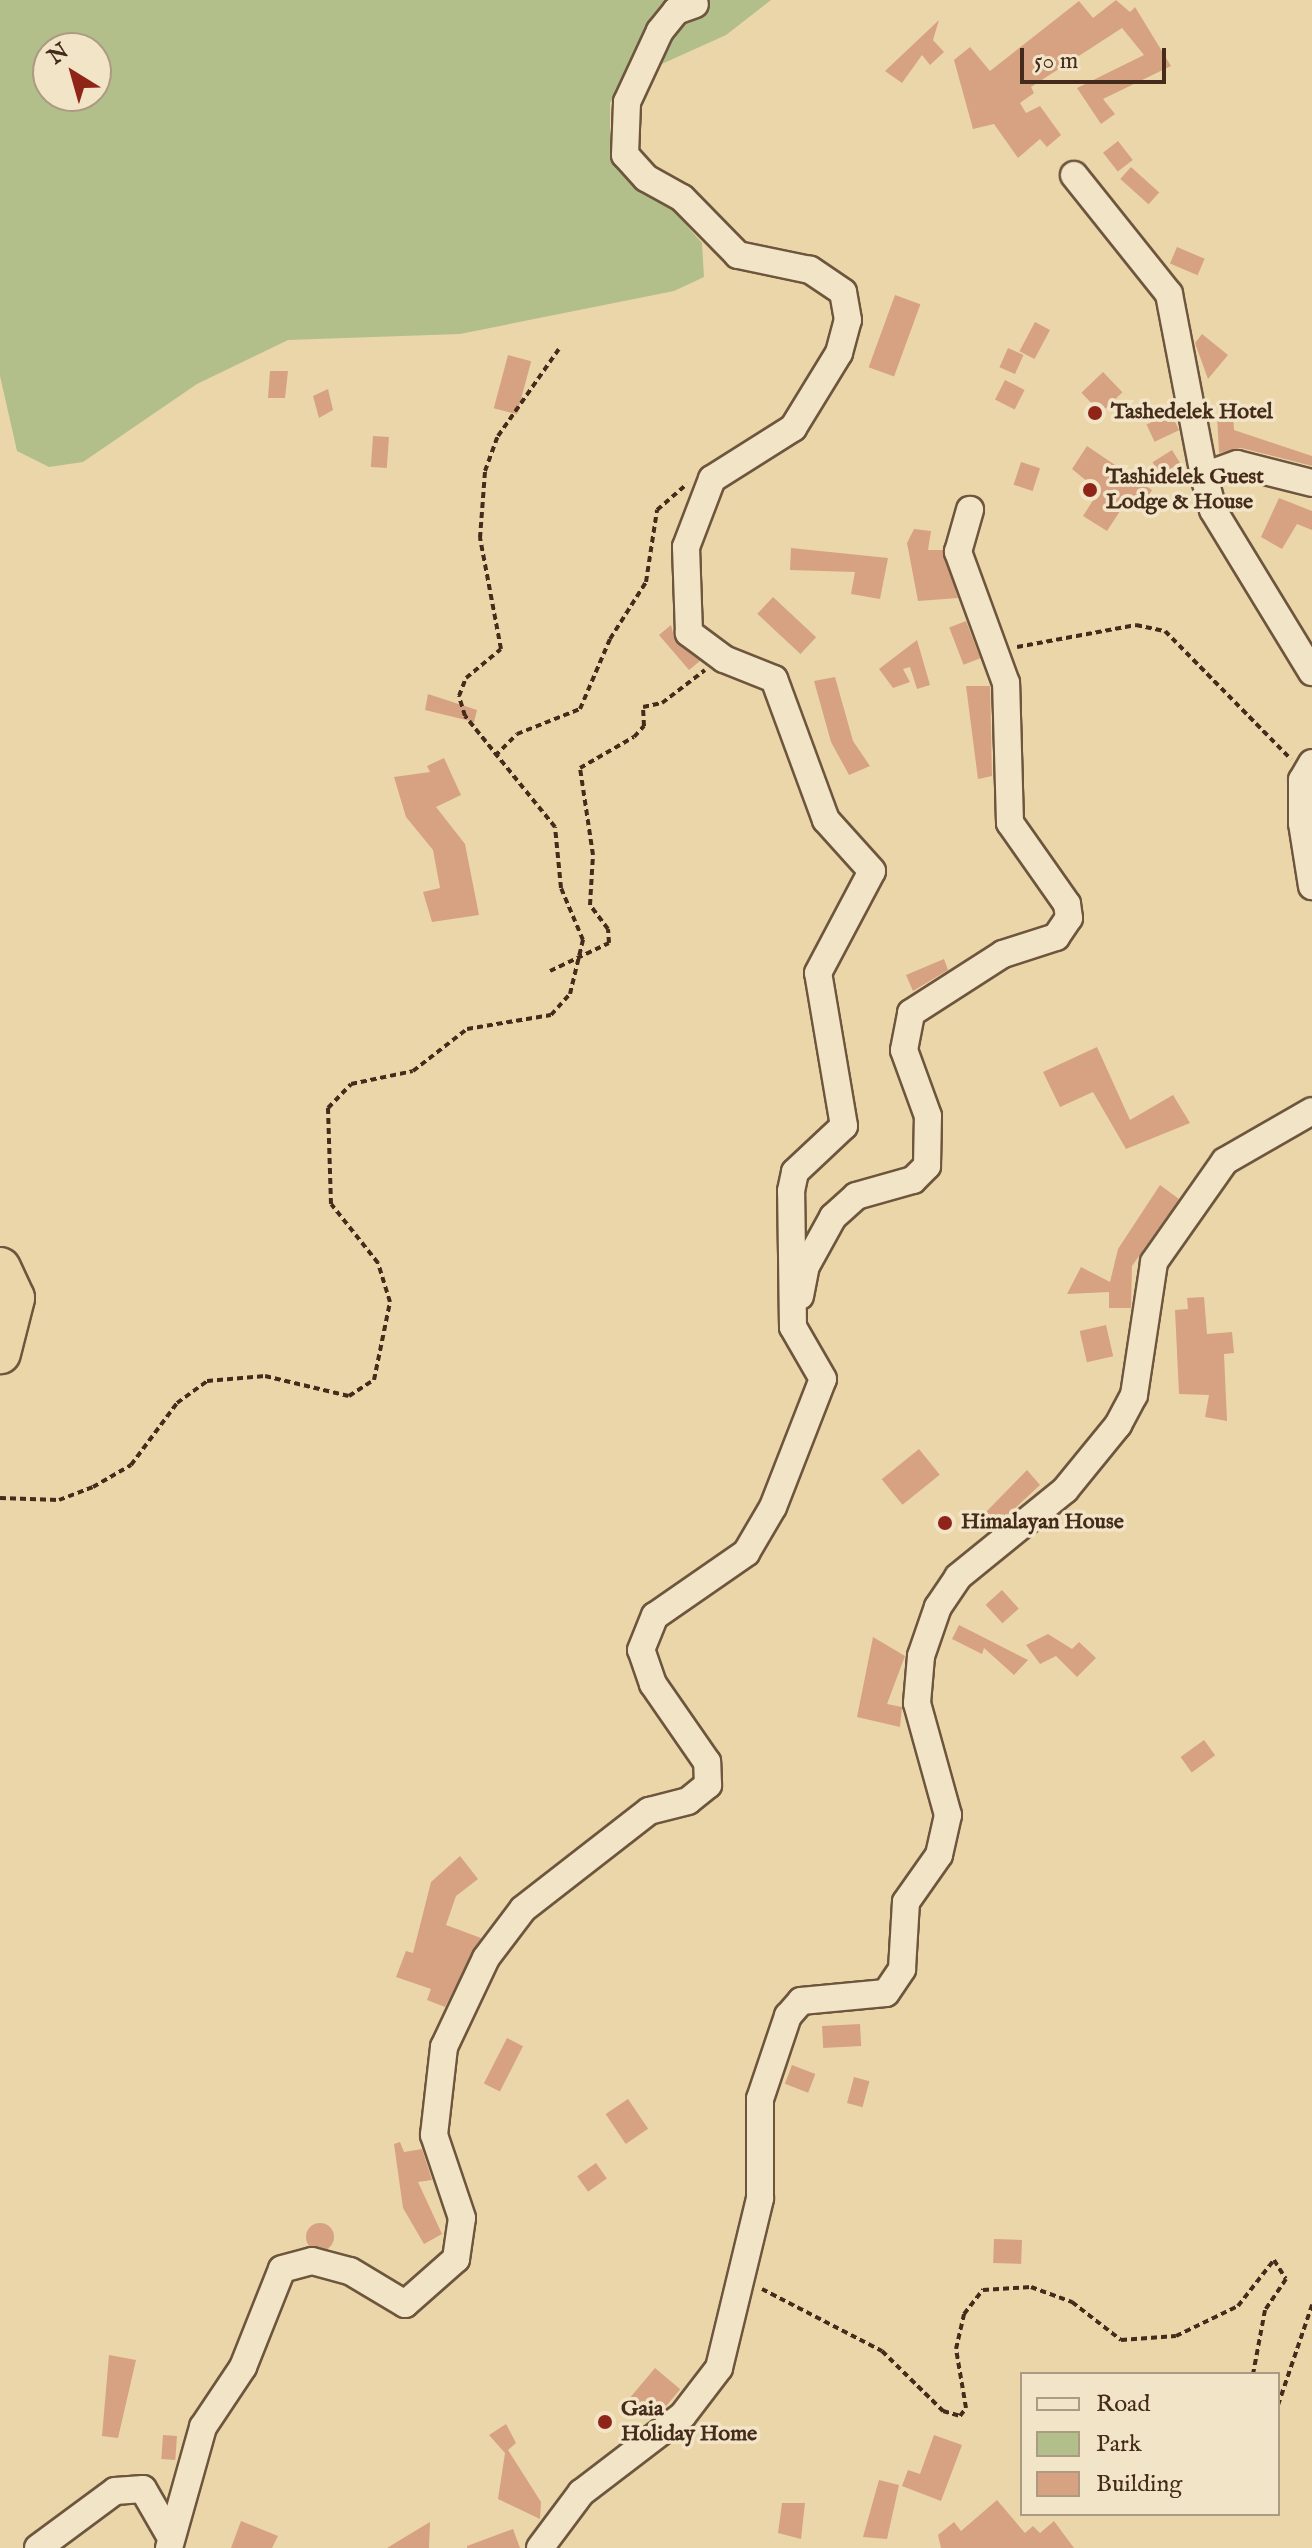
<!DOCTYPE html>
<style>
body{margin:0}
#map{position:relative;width:1312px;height:2548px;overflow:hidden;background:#ebd6a9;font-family:"IM FELL English",serif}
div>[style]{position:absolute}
.green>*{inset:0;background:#b3bf8b}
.building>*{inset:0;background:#d7a282;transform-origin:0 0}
.round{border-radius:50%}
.path>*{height:4px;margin-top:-2px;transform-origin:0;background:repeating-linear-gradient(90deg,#452b1b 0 6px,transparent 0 10px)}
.roads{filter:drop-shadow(2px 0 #6e563e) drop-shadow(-2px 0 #6e563e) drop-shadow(0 2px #6e563e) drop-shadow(0 -2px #6e563e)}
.minor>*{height:26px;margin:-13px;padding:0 13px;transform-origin:13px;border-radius:13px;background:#f2e4c7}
.highway>*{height:40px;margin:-20px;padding:0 20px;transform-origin:20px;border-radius:20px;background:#ebd6a9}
.dots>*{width:22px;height:22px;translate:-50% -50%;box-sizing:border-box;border:4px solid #f2e4c7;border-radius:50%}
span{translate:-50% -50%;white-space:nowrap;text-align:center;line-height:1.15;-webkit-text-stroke:7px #f2e4c7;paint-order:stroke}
.poi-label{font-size:22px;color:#452b1b;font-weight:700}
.left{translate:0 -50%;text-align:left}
.legend{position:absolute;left:1020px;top:2372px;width:260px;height:144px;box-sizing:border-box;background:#f2e4c7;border:2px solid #ad9a82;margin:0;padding:10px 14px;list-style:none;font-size:24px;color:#452b1b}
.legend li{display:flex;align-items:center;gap:16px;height:40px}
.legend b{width:40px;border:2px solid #ad9a82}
.north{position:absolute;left:32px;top:32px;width:80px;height:80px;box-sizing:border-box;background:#f2e4c7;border:2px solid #ad9a82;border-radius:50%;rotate:323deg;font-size:22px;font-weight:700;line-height:32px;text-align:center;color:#452b1b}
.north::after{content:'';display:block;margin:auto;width:28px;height:36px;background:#8f2418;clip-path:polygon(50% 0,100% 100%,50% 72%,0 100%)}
.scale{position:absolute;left:1020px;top:48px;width:146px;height:36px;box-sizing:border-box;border:4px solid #452b1b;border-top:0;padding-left:10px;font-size:24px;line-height:28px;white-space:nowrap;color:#452b1b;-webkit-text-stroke:6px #f2e4c7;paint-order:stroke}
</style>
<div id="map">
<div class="green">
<i style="clip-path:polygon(evenodd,0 0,771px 0,726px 35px,633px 77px,610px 103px,610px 138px,702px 243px,704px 277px,674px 291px,460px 334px,288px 340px,197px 384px,83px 462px,49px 467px,17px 451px,0 376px,0 0,48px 48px,96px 48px,96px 96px,48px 96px,48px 48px)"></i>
</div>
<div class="building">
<i style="clip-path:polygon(1116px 0,1130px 12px,1135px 7px,1171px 66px,1103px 99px,1115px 114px,1101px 124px,1077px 88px,1144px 55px,1122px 28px,1031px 87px,1034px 93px,1020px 103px,1026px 113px,1040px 106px,1061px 135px,1047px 147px,1040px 139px,1018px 158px,994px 124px,973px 129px,954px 60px,970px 47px,990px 71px,1079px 1px,1093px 18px)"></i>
<i style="clip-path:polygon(939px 20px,933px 40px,944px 52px,930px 65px,922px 55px,902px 83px,885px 71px)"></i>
<i style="left:1118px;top:141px;width:24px;height:19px;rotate:52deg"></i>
<i style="left:1131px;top:167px;width:38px;height:16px;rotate:42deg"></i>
<i style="left:1177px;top:247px;width:30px;height:18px;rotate:23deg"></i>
<i style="left:895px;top:295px;width:27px;height:77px;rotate:20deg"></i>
<i style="left:1035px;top:322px;width:17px;height:33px;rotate:28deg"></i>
<i style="clip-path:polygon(1202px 334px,1228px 355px,1208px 379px,1195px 343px)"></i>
<i style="left:1008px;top:348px;width:17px;height:21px;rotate:24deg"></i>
<i style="left:508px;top:355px;width:24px;height:55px;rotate:15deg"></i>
<i style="clip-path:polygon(270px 371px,288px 371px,285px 398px,268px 398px)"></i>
<i style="left:1103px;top:372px;width:28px;height:30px;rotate:46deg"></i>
<i style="left:1005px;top:380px;width:22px;height:22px;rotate:27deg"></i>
<i style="clip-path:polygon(328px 389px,333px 410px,319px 418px,313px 396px)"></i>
<i style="left:1171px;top:413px;width:19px;height:27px;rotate:65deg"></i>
<i style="clip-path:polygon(1233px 414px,1234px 430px,1312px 456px,1312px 466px,1241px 448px,1219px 453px,1217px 415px)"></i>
<i style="left:373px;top:436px;width:16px;height:31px;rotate:4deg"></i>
<i style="clip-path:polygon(1087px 446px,1152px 490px,1140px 510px,1126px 502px,1107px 531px,1083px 516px,1099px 491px,1072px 469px)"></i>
<i style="left:1172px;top:450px;width:15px;height:23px;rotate:58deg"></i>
<i style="left:1021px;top:462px;width:20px;height:24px;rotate:18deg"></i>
<i style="clip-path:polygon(1279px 498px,1312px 511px,1312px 530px,1297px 524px,1282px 549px,1261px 537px)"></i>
<i style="clip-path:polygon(914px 529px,931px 531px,928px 550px,943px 550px,958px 598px,918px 601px,907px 543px)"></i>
<i style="clip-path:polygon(791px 548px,888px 558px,880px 599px,851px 594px,855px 572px,790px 570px)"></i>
<i style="left:773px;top:597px;width:59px;height:23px;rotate:43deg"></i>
<i style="left:966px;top:621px;width:40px;height:18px;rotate:69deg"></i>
<i style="clip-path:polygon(671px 625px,675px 641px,700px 661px,689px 670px,659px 635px)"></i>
<i style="clip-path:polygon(917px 640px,930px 685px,917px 689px,910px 667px,903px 669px,910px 682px,893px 688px,879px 669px)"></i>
<i style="clip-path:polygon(835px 677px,853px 741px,870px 766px,849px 775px,831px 742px,814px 681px)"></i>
<i style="clip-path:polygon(966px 686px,990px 686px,992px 776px,978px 779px)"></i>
<i style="clip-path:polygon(428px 694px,477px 710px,474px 722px,425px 710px)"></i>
<i style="clip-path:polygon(444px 758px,461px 795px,436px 807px,465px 844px,479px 915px,432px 922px,423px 892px,440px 888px,433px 850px,406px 817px,394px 777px,430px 772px,427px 766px)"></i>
<i style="clip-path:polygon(944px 959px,948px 970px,913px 991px,906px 975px)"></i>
<i style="clip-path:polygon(1097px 1047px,1130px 1120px,1173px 1095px,1190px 1123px,1126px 1149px,1093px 1092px,1060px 1107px,1043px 1072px)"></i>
<i style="clip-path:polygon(1160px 1185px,1179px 1199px,1132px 1266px,1131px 1308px,1109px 1308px,1109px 1292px,1067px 1294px,1081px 1267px,1110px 1282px,1118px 1249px)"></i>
<i style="clip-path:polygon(1204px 1297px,1207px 1334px,1232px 1332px,1234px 1353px,1224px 1354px,1227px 1421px,1205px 1417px,1209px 1395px,1179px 1394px,1175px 1310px,1188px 1309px,1187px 1298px)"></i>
<i style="left:1106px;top:1325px;width:32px;height:27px;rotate:77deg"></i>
<i style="left:919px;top:1449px;width:33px;height:48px;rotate:51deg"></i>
<i style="clip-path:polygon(1027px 1470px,1040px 1485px,996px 1526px,985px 1513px)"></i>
<i style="left:1002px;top:1590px;width:25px;height:22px;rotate:48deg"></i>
<i style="clip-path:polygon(959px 1625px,973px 1632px,1028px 1660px,1014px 1675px,984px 1648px,982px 1654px,952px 1639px)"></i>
<i style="clip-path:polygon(1048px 1634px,1072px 1649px,1079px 1642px,1096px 1658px,1077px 1677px,1056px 1656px,1040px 1664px,1026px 1645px)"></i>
<i style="clip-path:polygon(873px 1637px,905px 1656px,887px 1704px,902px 1707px,900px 1727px,857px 1717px)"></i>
<i style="left:1204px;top:1740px;width:19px;height:29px;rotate:54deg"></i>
<i style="clip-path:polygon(460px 1856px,478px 1879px,456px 1896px,446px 1925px,481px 1938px,445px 2007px,427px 2000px,431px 1989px,396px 1977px,406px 1951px,413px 1953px,431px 1882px)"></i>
<i style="left:860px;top:2024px;width:22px;height:38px;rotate:87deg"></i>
<i style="left:507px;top:2038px;width:18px;height:51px;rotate:27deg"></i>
<i style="left:792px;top:2065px;width:25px;height:20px;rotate:21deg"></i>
<i style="left:854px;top:2077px;width:16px;height:27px;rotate:15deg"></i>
<i style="left:628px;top:2099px;width:36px;height:27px;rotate:56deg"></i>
<i style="clip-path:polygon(400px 2142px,404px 2152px,422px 2149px,432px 2180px,418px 2182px,442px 2234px,424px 2244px,403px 2208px,394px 2144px)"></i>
<i style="left:596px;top:2163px;width:19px;height:23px;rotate:55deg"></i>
<i class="round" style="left:306px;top:2223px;width:28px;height:28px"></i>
<i style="left:994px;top:2239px;width:28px;height:24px;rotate:2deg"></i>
<i style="clip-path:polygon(109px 2355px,136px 2360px,118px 2438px,102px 2436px)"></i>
<i style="left:655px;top:2368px;width:33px;height:38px;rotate:40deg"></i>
<i style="clip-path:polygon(506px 2424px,516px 2443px,508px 2450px,541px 2502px,540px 2519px,498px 2499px,505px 2453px,489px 2435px)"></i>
<i style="left:163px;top:2435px;width:14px;height:24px;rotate:4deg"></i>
<i style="clip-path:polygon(934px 2435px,962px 2445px,941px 2501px,902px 2486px,908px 2470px,920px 2474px)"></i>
<i style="clip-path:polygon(879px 2480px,899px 2485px,887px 2539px,863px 2537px)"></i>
<i style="clip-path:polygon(997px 2500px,1025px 2533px,1033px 2526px,1040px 2533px,1054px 2521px,1074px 2548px,941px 2548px,938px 2535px,954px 2522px,961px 2531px)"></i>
<i style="clip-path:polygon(782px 2503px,805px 2503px,801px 2539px,778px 2533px)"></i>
<i style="clip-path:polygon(241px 2521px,278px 2536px,272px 2548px,231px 2548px)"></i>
<i style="clip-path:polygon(430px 2522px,429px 2548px,387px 2548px,410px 2534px)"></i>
<i style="clip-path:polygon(513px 2529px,520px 2548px,467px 2548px,467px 2546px)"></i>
</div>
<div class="path">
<i style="left:1017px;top:647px;width:121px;rotate:-10.5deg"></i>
<i style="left:1136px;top:625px;width:30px;rotate:12deg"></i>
<i style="left:1165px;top:631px;width:180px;rotate:45.5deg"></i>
<i style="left:495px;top:756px;width:31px;rotate:-45deg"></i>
<i style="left:517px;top:734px;width:68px;rotate:-21.6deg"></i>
<i style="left:580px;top:709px;width:76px;rotate:-66.8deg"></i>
<i style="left:610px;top:639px;width:67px;rotate:-57.7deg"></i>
<i style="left:646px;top:582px;width:73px;rotate:-81.3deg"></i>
<i style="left:657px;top:510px;width:40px;rotate:-41deg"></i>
<i style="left:550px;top:971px;width:65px;rotate:-25.4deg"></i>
<i style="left:609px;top:943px;width:14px;rotate:-94deg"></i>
<i style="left:608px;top:929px;width:30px;rotate:-127deg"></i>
<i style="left:590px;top:905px;width:50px;rotate:-86.6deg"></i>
<i style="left:593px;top:855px;width:88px;rotate:-98.5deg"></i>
<i style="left:580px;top:768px;width:62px;rotate:-29.9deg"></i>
<i style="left:634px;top:737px;width:15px;rotate:-48deg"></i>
<i style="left:644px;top:726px;width:19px;rotate:-93deg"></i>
<i style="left:643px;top:707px;width:19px;rotate:-12deg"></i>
<i style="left:662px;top:703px;width:54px;rotate:-37.5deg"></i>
<i style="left:0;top:1498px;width:59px;rotate:1.9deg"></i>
<i style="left:59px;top:1500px;width:36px;rotate:-21deg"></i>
<i style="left:93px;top:1487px;width:44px;rotate:-30.1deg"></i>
<i style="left:131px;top:1465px;width:77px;rotate:-53.4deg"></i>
<i style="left:177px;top:1403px;width:37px;rotate:-36deg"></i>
<i style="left:207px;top:1381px;width:58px;rotate:-4.9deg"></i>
<i style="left:265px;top:1376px;width:86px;rotate:13.4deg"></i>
<i style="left:349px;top:1396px;width:30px;rotate:-33deg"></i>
<i style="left:374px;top:1380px;width:80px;rotate:-78.4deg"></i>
<i style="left:390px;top:1302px;width:41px;rotate:-107.1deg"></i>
<i style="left:378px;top:1263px;width:75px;rotate:-128.5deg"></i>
<i style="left:331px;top:1204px;width:96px;rotate:-91.8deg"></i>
<i style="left:328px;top:1108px;width:33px;rotate:-46deg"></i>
<i style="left:351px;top:1084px;width:63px;rotate:-11.8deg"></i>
<i style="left:413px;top:1071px;width:68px;rotate:-37.9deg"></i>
<i style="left:467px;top:1029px;width:85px;rotate:-9.5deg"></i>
<i style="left:551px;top:1015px;width:28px;rotate:-48deg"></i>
<i style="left:570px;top:994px;width:56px;rotate:-76.5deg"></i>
<i style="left:583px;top:940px;width:56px;rotate:-112.9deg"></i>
<i style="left:561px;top:888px;width:61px;rotate:-95.6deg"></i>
<i style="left:555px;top:827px;width:143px;rotate:-129deg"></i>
<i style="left:465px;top:716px;width:21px;rotate:-107deg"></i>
<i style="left:459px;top:696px;width:19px;rotate:-69deg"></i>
<i style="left:466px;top:678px;width:45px;rotate:-39.6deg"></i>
<i style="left:501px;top:649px;width:113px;rotate:-100.7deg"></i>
<i style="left:480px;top:538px;width:67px;rotate:-85.7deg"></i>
<i style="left:485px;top:471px;width:37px;rotate:-70deg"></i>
<i style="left:498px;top:436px;width:106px;rotate:-55deg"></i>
<i style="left:762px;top:2289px;width:135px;rotate:27.3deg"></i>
<i style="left:882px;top:2351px;width:86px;rotate:44.5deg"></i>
<i style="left:943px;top:2411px;width:18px;rotate:16deg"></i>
<i style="left:960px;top:2416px;width:10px;rotate:-53deg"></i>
<i style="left:966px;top:2408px;width:60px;rotate:-99.6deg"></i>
<i style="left:956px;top:2349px;width:36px;rotate:-77deg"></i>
<i style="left:964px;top:2314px;width:31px;rotate:-52deg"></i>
<i style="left:983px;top:2290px;width:48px;rotate:-3.6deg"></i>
<i style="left:1031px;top:2287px;width:44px;rotate:20.1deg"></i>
<i style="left:1072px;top:2302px;width:62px;rotate:37.8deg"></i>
<i style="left:1121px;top:2340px;width:55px;rotate:-4.2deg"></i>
<i style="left:1176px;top:2336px;width:69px;rotate:-25.8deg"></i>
<i style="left:1238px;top:2306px;width:58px;rotate:-52deg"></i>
<i style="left:1274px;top:2260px;width:22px;rotate:58deg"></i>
<i style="left:1286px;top:2279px;width:37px;rotate:124deg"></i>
<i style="left:1265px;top:2310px;width:65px;rotate:100.6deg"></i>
<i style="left:1278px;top:2405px;width:106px;rotate:-71.2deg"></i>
</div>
<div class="roads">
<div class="minor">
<i style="left:1074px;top:175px;width:152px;rotate:51.4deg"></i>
<i style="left:1169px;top:294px;width:185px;rotate:79.1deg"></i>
<i style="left:1312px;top:483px;width:77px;rotate:-165.8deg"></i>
<i style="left:1237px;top:464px;width:35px;rotate:160deg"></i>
<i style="left:1204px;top:476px;width:35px;rotate:75deg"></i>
<i style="left:1213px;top:510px;width:190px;rotate:58.6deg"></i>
<i style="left:1312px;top:763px;width:20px;rotate:120deg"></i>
<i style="left:1302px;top:780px;width:43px;rotate:90deg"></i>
<i style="left:1302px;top:823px;width:64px;rotate:81deg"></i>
<i style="left:800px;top:1296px;width:31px;rotate:-79deg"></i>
<i style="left:806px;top:1266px;width:56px;rotate:-61.1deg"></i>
<i style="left:833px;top:1217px;width:31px;rotate:-42deg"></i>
<i style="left:856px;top:1196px;width:59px;rotate:-15.7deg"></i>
<i style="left:913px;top:1180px;width:20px;rotate:-45deg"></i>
<i style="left:927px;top:1166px;width:50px;rotate:-88.9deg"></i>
<i style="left:928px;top:1116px;width:70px;rotate:-110deg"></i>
<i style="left:904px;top:1050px;width:38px;rotate:-79deg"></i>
<i style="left:911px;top:1013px;width:109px;rotate:-32.7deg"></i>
<i style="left:1003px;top:954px;width:56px;rotate:-17.8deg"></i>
<i style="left:1056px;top:937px;width:23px;rotate:-56deg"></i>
<i style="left:1069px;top:918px;width:14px;rotate:-98deg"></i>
<i style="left:1067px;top:904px;width:99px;rotate:-125.1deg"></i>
<i style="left:1010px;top:823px;width:140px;rotate:-91.6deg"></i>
<i style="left:1006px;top:683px;width:140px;rotate:-110.1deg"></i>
<i style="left:958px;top:552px;width:44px;rotate:-74.1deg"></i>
<i style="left:38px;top:2548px;width:96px;rotate:-36.5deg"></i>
<i style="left:115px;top:2491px;width:28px;rotate:-4deg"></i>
<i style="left:143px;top:2489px;width:54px;rotate:60.1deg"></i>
<i style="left:169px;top:2548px;width:126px;rotate:-74.3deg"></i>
<i style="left:203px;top:2427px;width:72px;rotate:-56.3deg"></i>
<i style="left:243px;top:2367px;width:105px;rotate:-68.3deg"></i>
<i style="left:282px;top:2269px;width:31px;rotate:-15deg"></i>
<i style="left:312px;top:2261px;width:39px;rotate:15deg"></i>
<i style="left:350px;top:2271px;width:64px;rotate:31deg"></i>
<i style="left:405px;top:2304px;width:68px;rotate:-41.4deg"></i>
<i style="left:456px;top:2259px;width:41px;rotate:-81.7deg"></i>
<i style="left:462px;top:2218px;width:88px;rotate:-108.6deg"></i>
<i style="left:434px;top:2135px;width:89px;rotate:-83.5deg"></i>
<i style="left:444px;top:2047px;width:98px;rotate:-64.7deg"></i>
<i style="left:486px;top:1958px;width:61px;rotate:-52.9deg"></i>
<i style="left:523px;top:1909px;width:160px;rotate:-37.9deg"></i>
<i style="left:649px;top:1811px;width:40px;rotate:-14.4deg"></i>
<i style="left:688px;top:1801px;width:26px;rotate:-39deg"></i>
<i style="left:708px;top:1785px;width:23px;rotate:-92deg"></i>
<i style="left:707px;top:1762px;width:95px;rotate:-124.7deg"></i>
<i style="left:653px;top:1684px;width:36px;rotate:-109deg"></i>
<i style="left:641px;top:1650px;width:37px;rotate:-68deg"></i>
<i style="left:655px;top:1616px;width:111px;rotate:-34.7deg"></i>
<i style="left:746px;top:1553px;width:53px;rotate:-59.6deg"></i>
<i style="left:773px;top:1507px;width:137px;rotate:-68.7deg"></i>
<i style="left:823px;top:1379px;width:60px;rotate:-120deg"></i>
<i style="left:793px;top:1327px;width:136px;rotate:-90.8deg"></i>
<i style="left:791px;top:1191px;width:19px;rotate:-78deg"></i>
<i style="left:795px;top:1172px;width:67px;rotate:-43.2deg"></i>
<i style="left:844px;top:1126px;width:155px;rotate:-99.6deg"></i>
<i style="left:818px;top:973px;width:115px;rotate:-62.1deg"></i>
<i style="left:872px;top:871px;width:69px;rotate:-132deg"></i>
<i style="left:826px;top:820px;width:150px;rotate:-110.2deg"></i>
<i style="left:774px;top:679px;width:54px;rotate:-158.2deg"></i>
<i style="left:724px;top:659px;width:44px;rotate:-143.4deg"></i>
<i style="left:689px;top:633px;width:86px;rotate:-92deg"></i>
<i style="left:686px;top:547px;width:73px;rotate:-69.1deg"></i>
<i style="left:712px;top:479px;width:96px;rotate:-32.2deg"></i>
<i style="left:793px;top:428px;width:88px;rotate:-58.5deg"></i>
<i style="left:839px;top:353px;width:34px;rotate:-75deg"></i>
<i style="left:848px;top:320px;width:28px;rotate:-100deg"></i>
<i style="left:843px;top:292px;width:40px;rotate:-146deg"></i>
<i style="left:810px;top:270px;width:74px;rotate:-168.2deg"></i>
<i style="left:738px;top:255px;width:80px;rotate:-134.5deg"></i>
<i style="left:682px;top:198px;width:41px;rotate:-150.9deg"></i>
<i style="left:646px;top:178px;width:31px;rotate:-132deg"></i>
<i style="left:625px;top:155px;width:53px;rotate:-87.8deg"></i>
<i style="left:627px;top:102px;width:78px;rotate:-65.1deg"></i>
<i style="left:660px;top:31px;width:26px;rotate:-51deg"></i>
<i style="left:676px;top:11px;width:20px;rotate:-20deg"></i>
<i style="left:540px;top:2548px;width:69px;rotate:-53.3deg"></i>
<i style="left:581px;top:2493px;width:128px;rotate:-37.4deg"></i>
<i style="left:683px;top:2415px;width:59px;rotate:-52.5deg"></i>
<i style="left:719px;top:2368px;width:175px;rotate:-76.4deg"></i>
<i style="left:760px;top:2198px;width:99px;rotate:-90deg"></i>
<i style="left:760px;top:2099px;width:88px;rotate:-71.4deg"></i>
<i style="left:788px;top:2016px;width:20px;rotate:-49deg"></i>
<i style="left:801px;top:2001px;width:85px;rotate:-5.4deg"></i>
<i style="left:886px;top:1993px;width:29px;rotate:-56deg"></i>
<i style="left:902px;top:1969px;width:67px;rotate:-86.6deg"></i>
<i style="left:906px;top:1902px;width:57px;rotate:-54.9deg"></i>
<i style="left:939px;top:1855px;width:41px;rotate:-77.3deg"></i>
<i style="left:948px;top:1815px;width:116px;rotate:-105.5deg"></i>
<i style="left:917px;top:1703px;width:47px;rotate:-85.1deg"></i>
<i style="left:921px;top:1656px;width:52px;rotate:-70.9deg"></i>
<i style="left:938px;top:1607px;width:36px;rotate:-56deg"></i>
<i style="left:958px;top:1577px;width:138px;rotate:-39.1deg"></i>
<i style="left:1065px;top:1490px;width:84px;rotate:-50.8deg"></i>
<i style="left:1118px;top:1425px;width:34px;rotate:-62deg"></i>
<i style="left:1134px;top:1395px;width:134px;rotate:-81.4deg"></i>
<i style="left:1154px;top:1262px;width:123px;rotate:-54.9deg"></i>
<i style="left:1225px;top:1161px;width:100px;rotate:-29.9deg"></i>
</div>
<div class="highway">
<i style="left:0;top:1268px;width:33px;rotate:65deg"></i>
<i style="left:14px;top:1298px;width:57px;rotate:104.3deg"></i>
</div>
</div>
<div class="dots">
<i style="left:1095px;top:413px;background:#8f2418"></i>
<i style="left:1090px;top:490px;background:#8f2418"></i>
<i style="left:945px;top:1523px;background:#8f2418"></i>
<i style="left:605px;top:2422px;background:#8f2418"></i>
</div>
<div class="poi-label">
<span class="left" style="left:1111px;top:413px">Tashedelek Hotel</span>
<span class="left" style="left:1106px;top:490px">Tashidelek Guest<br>Lodge &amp; House</span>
<span class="left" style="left:961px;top:1523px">Himalayan House</span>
<span class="left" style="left:621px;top:2422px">Gaia<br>Holiday Home</span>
</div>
<ul class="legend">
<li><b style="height:10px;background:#f2e4c7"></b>Road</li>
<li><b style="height:22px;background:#b3bf8b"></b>Park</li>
<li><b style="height:22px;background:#d7a282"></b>Building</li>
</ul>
<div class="north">N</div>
<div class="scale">50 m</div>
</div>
